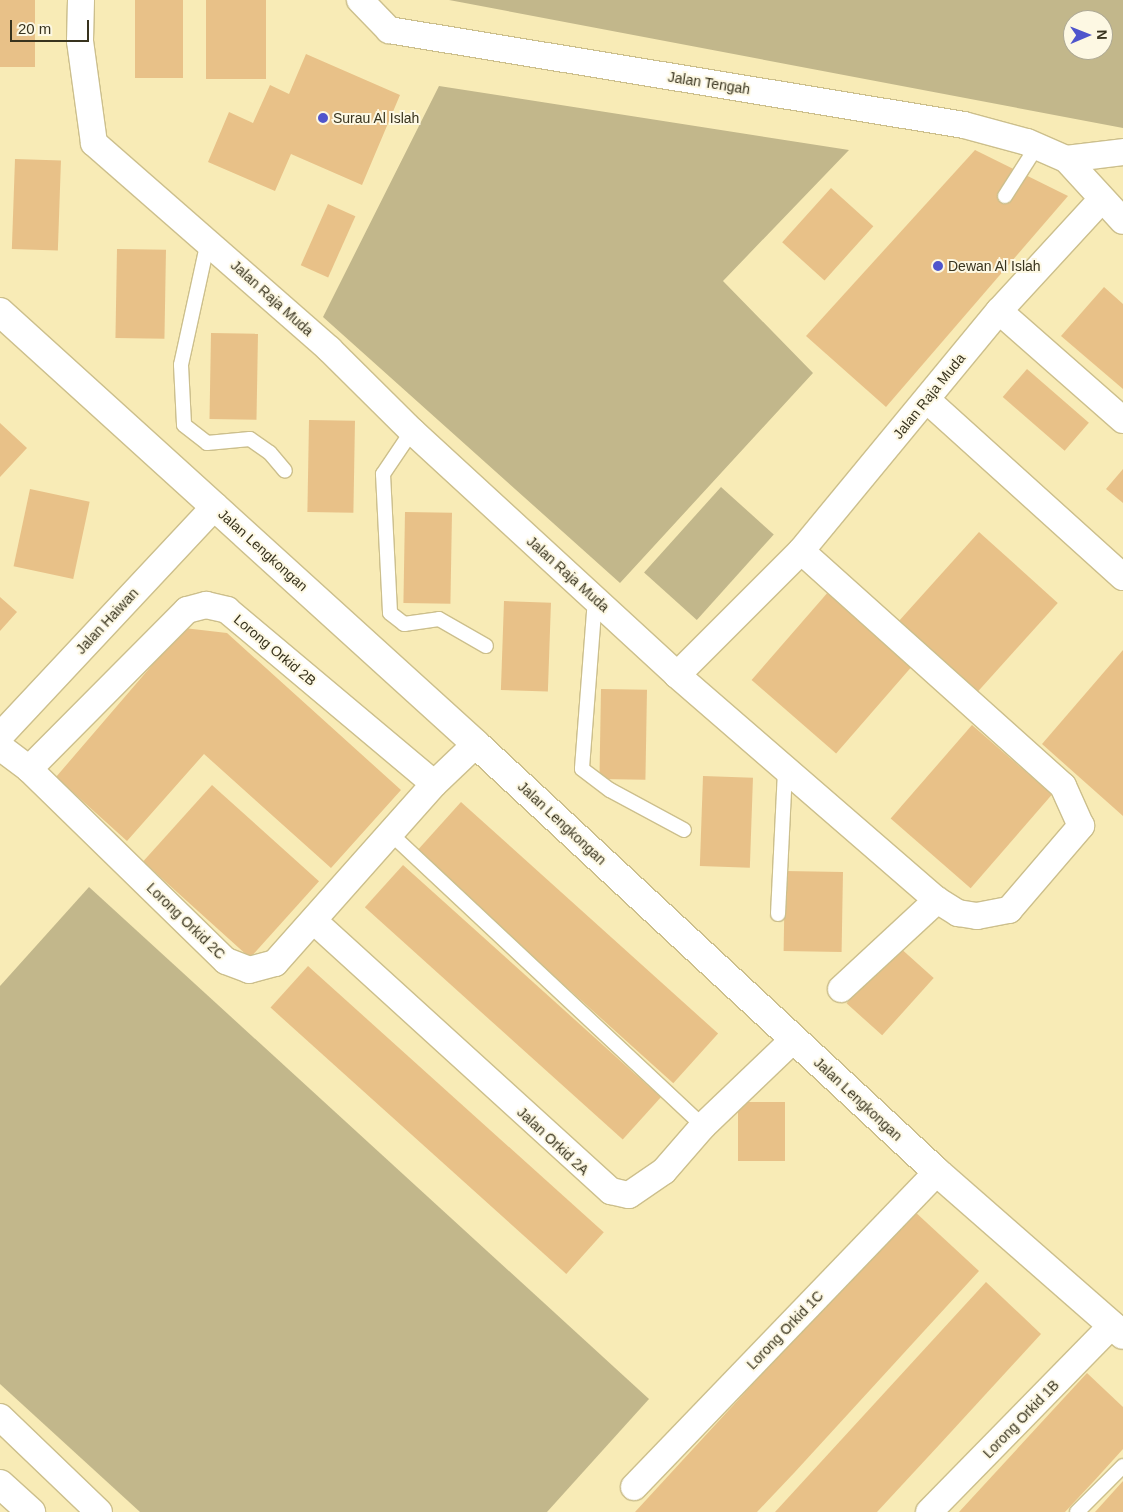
<!DOCTYPE html>
<style>
body{margin:0}
#map{position:relative;width:1123px;height:1512px;overflow:hidden;background:#f8ebb6;font-family:Helvetica,sans-serif}
div>[style]{position:absolute}
.green>*{inset:0;background:#c2b78b;transform-origin:0 0}
.building>*{inset:0;background:#e8c188;transform-origin:0 0}
.roads{filter:drop-shadow(1px 0 #ccbf8c) drop-shadow(-1px 0 #ccbf8c) drop-shadow(0 1px #ccbf8c) drop-shadow(0 -1px #ccbf8c)}
.service>*{height:14px;margin:-7px;padding:0 7px;transform-origin:7px;border-radius:7px;background:#fff}
.minor>*{height:26px;margin:-13px;padding:0 13px;transform-origin:13px;border-radius:13px;background:#fff}
.tertiary>*{height:28px;margin:-14px;padding:0 14px;transform-origin:14px;border-radius:14px;background:#fff}
.secondary>*{height:28px;margin:-14px;padding:0 14px;transform-origin:14px;border-radius:14px;background:#fff}
.dots>*{width:14px;height:14px;translate:-50% -50%;box-sizing:border-box;border:2px solid #fdf8e3;border-radius:50%}
span{translate:-50% -50%;white-space:nowrap;text-align:center;line-height:1.15;-webkit-text-stroke:4px #fdf8e3;paint-order:stroke}
.street-label{font-size:14px;color:#38331e}
.poi-label{font-size:14px;color:#38331e}
.left{translate:0 -50%;text-align:left}
.north{position:absolute;left:1063px;top:10px;width:50px;height:50px;box-sizing:border-box;background:#fdf8e3;border:1px solid #aea994;border-radius:50%;rotate:89deg;font-size:14px;font-weight:700;line-height:20px;text-align:center;color:#38331e}
.north::after{content:'';display:block;margin:auto;width:18px;height:22px;background:#4f55cc;clip-path:polygon(50% 0,100% 100%,50% 72%,0 100%)}
.scale{position:absolute;left:10px;top:20px;width:79px;height:22px;box-sizing:border-box;border:2px solid #38331e;border-top:0;padding-left:6px;font-size:15px;line-height:18px;white-space:nowrap;color:#38331e;-webkit-text-stroke:4px #fdf8e3;paint-order:stroke}
</style>
<div id="map">
<div class="green">
<i style="clip-path:polygon(evenodd,449px 0,1123px 0,1123px 128px,449px 0,1073px 20px,1103px 20px,1103px 50px,1073px 50px,1073px 20px)"></i>
<i style="clip-path:polygon(439px 86px,849px 150px,723px 281px,813px 373px,620px 583px,323px 317px)"></i>
<i style="left:721px;top:487px;width:71px;height:115px;rotate:42deg"></i>
<i style="clip-path:polygon(89px 887px,649px 1399px,547px 1512px,140px 1512px,0 1384px,0 986px)"></i>
</div>
<div class="building">
<i style="left:0;top:0;width:35px;height:67px"></i>
<i style="left:135px;top:0;width:48px;height:78px"></i>
<i style="left:206px;top:0;width:60px;height:79px"></i>
<i style="clip-path:polygon(306px 54px,400px 95px,362px 185px,291px 154px,275px 191px,208px 162px,229px 112px,253px 123px,270px 85px,289px 94px)"></i>
<i style="clip-path:polygon(975px 150px,1068px 196px,886px 407px,806px 336px)"></i>
<i style="left:15px;top:159px;width:46px;height:90px;rotate:2deg"></i>
<i style="left:831px;top:188px;width:57px;height:73px;rotate:42deg"></i>
<i style="left:328px;top:204px;width:30px;height:67px;rotate:24deg"></i>
<i style="left:117px;top:249px;width:49px;height:89px;rotate:1deg"></i>
<i style="clip-path:polygon(1104px 287px,1123px 304px,1123px 389px,1061px 336px)"></i>
<i style="left:211px;top:333px;width:47px;height:86px;rotate:1deg"></i>
<i style="left:1027px;top:369px;width:82px;height:37px;rotate:41deg"></i>
<i style="left:309px;top:420px;width:46px;height:92px;rotate:1deg"></i>
<i style="clip-path:polygon(0 423px,27px 448px,0 477px)"></i>
<i style="clip-path:polygon(1123px 469px,1123px 503px,1106px 489px)"></i>
<i style="left:30px;top:489px;width:61px;height:79px;rotate:12deg"></i>
<i style="left:405px;top:512px;width:47px;height:91px;rotate:1deg"></i>
<i style="left:979px;top:532px;width:106px;height:122px;rotate:42deg"></i>
<i style="left:829px;top:591px;width:112px;height:118px;rotate:41deg"></i>
<i style="clip-path:polygon(0 597px,17px 612px,0 631px)"></i>
<i style="left:504px;top:601px;width:47px;height:89px;rotate:2deg"></i>
<i style="clip-path:polygon(184px 628px,227px 633px,401px 790px,331px 868px,204px 754px,127px 841px,56px 777px)"></i>
<i style="clip-path:polygon(1123px 650px,1123px 816px,1042px 744px)"></i>
<i style="left:601px;top:689px;width:46px;height:90px;rotate:1deg"></i>
<i style="left:972px;top:725px;width:106px;height:124px;rotate:41deg"></i>
<i style="left:703px;top:776px;width:50px;height:90px;rotate:2deg"></i>
<i style="left:212px;top:785px;width:144px;height:103px;rotate:42deg"></i>
<i style="left:461px;top:802px;width:346px;height:67px;rotate:42deg"></i>
<i style="left:403px;top:865px;width:347px;height:57px;rotate:42deg"></i>
<i style="left:785px;top:871px;width:58px;height:80px;rotate:1deg"></i>
<i style="left:898px;top:946px;width:48px;height:77px;rotate:42deg"></i>
<i style="left:308px;top:966px;width:398px;height:56px;rotate:42deg"></i>
<i style="left:738px;top:1102px;width:47px;height:59px"></i>
<i style="clip-path:polygon(913px 1210px,979px 1271px,794px 1473px,757px 1512px,635px 1512px)"></i>
<i style="clip-path:polygon(986px 1282px,1041px 1334px,940px 1444px,877px 1512px,775px 1512px)"></i>
<i style="clip-path:polygon(1087px 1373px,1123px 1407px,1123px 1449px,1094px 1481px,1065px 1512px,959px 1512px)"></i>
<i style="clip-path:polygon(1123px 1481px,1123px 1512px,1095px 1512px)"></i>
</div>
<div class="roads">
<div class="service">
<i style="left:1005px;top:196px;width:59px;rotate:-57.4deg"></i>
<i style="left:208px;top:241px;width:127px;rotate:102.3deg"></i>
<i style="left:181px;top:365px;width:60px;rotate:87.1deg"></i>
<i style="left:184px;top:425px;width:29px;rotate:38deg"></i>
<i style="left:207px;top:443px;width:43px;rotate:-5.3deg"></i>
<i style="left:250px;top:439px;width:24px;rotate:35deg"></i>
<i style="left:270px;top:453px;width:23px;rotate:50deg"></i>
<i style="left:412px;top:431px;width:52px;rotate:124deg"></i>
<i style="left:383px;top:474px;width:139px;rotate:87.1deg"></i>
<i style="left:390px;top:613px;width:18px;rotate:38deg"></i>
<i style="left:404px;top:624px;width:35px;rotate:-8deg"></i>
<i style="left:439px;top:619px;width:54px;rotate:29.9deg"></i>
<i style="left:595px;top:599px;width:170px;rotate:94.4deg"></i>
<i style="left:582px;top:769px;width:35px;rotate:37deg"></i>
<i style="left:610px;top:790px;width:84px;rotate:28.4deg"></i>
<i style="left:391px;top:834px;width:427px;rotate:43.1deg"></i>
<i style="left:778px;top:914px;width:143px;rotate:-87.2deg"></i>
<i style="left:1077px;top:1512px;width:65px;rotate:-45deg"></i>
</div>
<div class="minor">
<i style="left:81px;top:0;width:41px;rotate:91.4deg"></i>
<i style="left:80px;top:41px;width:103px;rotate:82.2deg"></i>
<i style="left:94px;top:143px;width:313px;rotate:41.2deg"></i>
<i style="left:329px;top:349px;width:117px;rotate:44.7deg"></i>
<i style="left:412px;top:431px;width:360px;rotate:42.6deg"></i>
<i style="left:677px;top:675px;width:175px;rotate:-45deg"></i>
<i style="left:801px;top:551px;width:311px;rotate:-50.5deg"></i>
<i style="left:999px;top:311px;width:151px;rotate:-47.4deg"></i>
<i style="left:360px;top:0;width:42px;rotate:46deg"></i>
<i style="left:389px;top:30px;width:583px;rotate:9.38deg"></i>
<i style="left:964px;top:125px;width:65px;rotate:15.1deg"></i>
<i style="left:1027px;top:142px;width:43px;rotate:23.6deg"></i>
<i style="left:1066px;top:159px;width:84px;rotate:47.4deg"></i>
<i style="left:1066px;top:159px;width:57px;rotate:-7deg"></i>
<i style="left:999px;top:311px;width:165px;rotate:41.3deg"></i>
<i style="left:927px;top:400px;width:264px;rotate:42.1deg"></i>
<i style="left:677px;top:675px;width:344px;rotate:40.9deg"></i>
<i style="left:937px;top:900px;width:25px;rotate:32deg"></i>
<i style="left:958px;top:913px;width:19px;rotate:9deg"></i>
<i style="left:977px;top:916px;width:33px;rotate:-11deg"></i>
<i style="left:1009px;top:910px;width:111px;rotate:-49.4deg"></i>
<i style="left:1081px;top:826px;width:44px;rotate:-114.2deg"></i>
<i style="left:1063px;top:786px;width:352px;rotate:-138.1deg"></i>
<i style="left:0;top:736px;width:315px;rotate:-46.9deg"></i>
<i style="left:0;top:747px;width:36px;rotate:37deg"></i>
<i style="left:29px;top:769px;width:275px;rotate:44.3deg"></i>
<i style="left:226px;top:961px;width:25px;rotate:21deg"></i>
<i style="left:249px;top:970px;width:27px;rotate:-15deg"></i>
<i style="left:275px;top:963px;width:239px;rotate:-48.4deg"></i>
<i style="left:434px;top:784px;width:58px;rotate:-43.6deg"></i>
<i style="left:29px;top:769px;width:224px;rotate:-45.2deg"></i>
<i style="left:187px;top:610px;width:20px;rotate:-15deg"></i>
<i style="left:206px;top:605px;width:22px;rotate:13deg"></i>
<i style="left:227px;top:610px;width:270px;rotate:40deg"></i>
<i style="left:315px;top:922px;width:400px;rotate:42.3deg"></i>
<i style="left:611px;top:1191px;width:18px;rotate:13deg"></i>
<i style="left:629px;top:1195px;width:42px;rotate:-34.4deg"></i>
<i style="left:664px;top:1171px;width:60px;rotate:-49.1deg"></i>
<i style="left:703px;top:1126px;width:126px;rotate:-43.7deg"></i>
<i style="left:841px;top:989px;width:131px;rotate:-42.8deg"></i>
<i style="left:0;top:1417px;width:137px;rotate:43.8deg"></i>
<i style="left:634px;top:1487px;width:437px;rotate:-46.1deg"></i>
<i style="left:929px;top:1512px;width:262px;rotate:-45.6deg"></i>
</div>
<div class="tertiary">
<i style="left:0;top:312px;width:643px;rotate:42.23deg"></i>
<i style="left:476px;top:744px;width:629px;rotate:42.87deg"></i>
<i style="left:937px;top:1172px;width:247px;rotate:41.2deg"></i>
</div>
<div class="secondary">
<i style="left:0;top:1484px;width:42px;rotate:42.1deg"></i>
</div>
</div>
<div class="dots">
<i style="left:323px;top:118px;background:#4f55cc"></i>
<i style="left:938px;top:266px;background:#4f55cc"></i>
</div>
<div class="street-label">
<span style="left:709px;top:83px;rotate:9deg">Jalan Tengah</span>
<span style="left:272px;top:298px;rotate:42deg">Jalan Raja Muda</span>
<span style="left:929px;top:396px;rotate:-51deg">Jalan Raja Muda</span>
<span style="left:263px;top:550px;rotate:42deg">Jalan Lengkongan</span>
<span style="left:568px;top:574px;rotate:42deg">Jalan Raja Muda</span>
<span style="left:107px;top:621px;rotate:-47deg">Jalan Haiwan</span>
<span style="left:275px;top:650px;rotate:40deg">Lorong Orkid 2B</span>
<span style="left:562px;top:823px;rotate:43deg">Jalan Lengkongan</span>
<span style="left:186px;top:921px;rotate:44deg">Lorong Orkid 2C</span>
<span style="left:858px;top:1099px;rotate:43deg">Jalan Lengkongan</span>
<span style="left:553px;top:1141px;rotate:43deg">Jalan Orkid 2A</span>
<span style="left:785px;top:1330px;rotate:-46deg">Lorong Orkid 1C</span>
<span style="left:1021px;top:1419px;rotate:-46deg">Lorong Orkid 1B</span>
</div>
<div class="poi-label">
<span class="left" style="left:333px;top:118px">Surau Al Islah</span>
<span class="left" style="left:948px;top:266px">Dewan Al Islah</span>
</div>
<div class="north">N</div>
<div class="scale">20 m</div>
</div>
